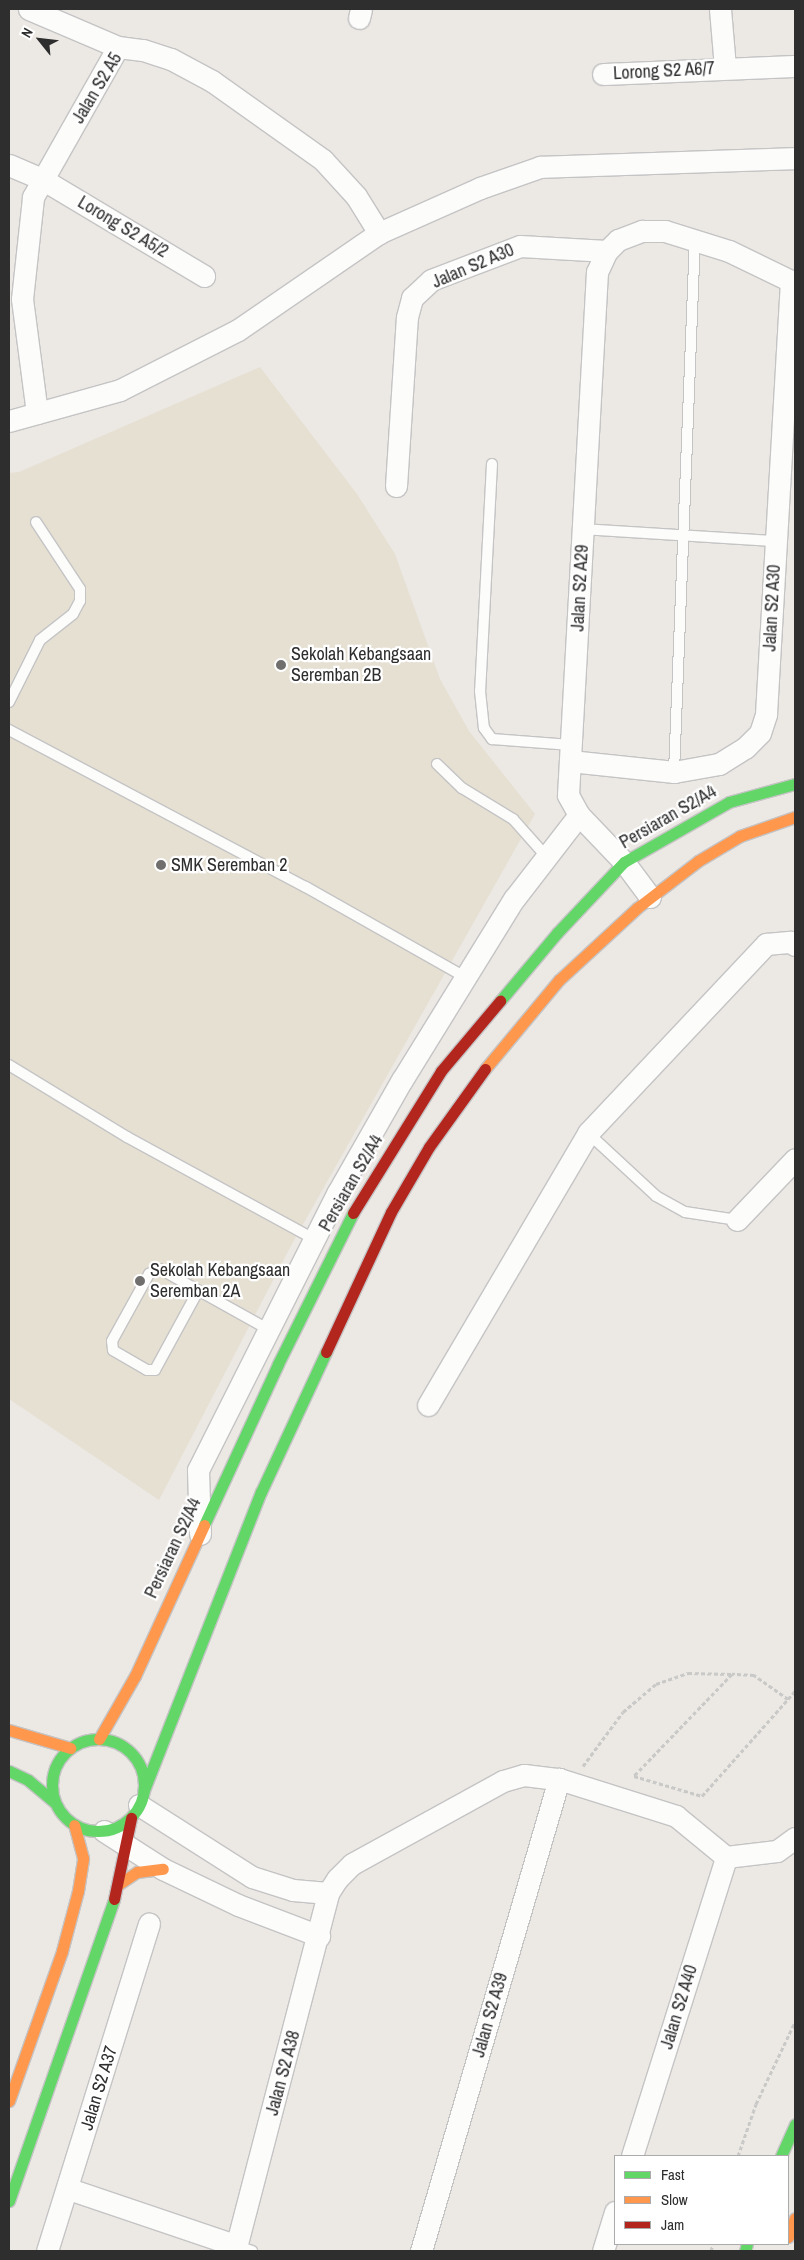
<!DOCTYPE html>
<style>
body{margin:0}
#map{position:relative;width:804px;height:2260px;overflow:hidden;background:#ece8e4;font-family:"Archivo Narrow",sans-serif}
div>[style]{position:absolute}
.education>*{inset:0;background:#e6e0d3}
.path>*{height:3px;margin-top:-1.5px;transform-origin:0;background:repeating-linear-gradient(90deg,#c9c9c8 0 4px,transparent 0 6.5px)}
.roads{filter:drop-shadow(1px 0 #c5c4c5) drop-shadow(-1px 0 #c5c4c5) drop-shadow(0 1px #c5c4c5) drop-shadow(0 -1px #c5c4c5)}
.lane>*{height:10px;margin:-5px;padding:0 5px;transform-origin:5px;border-radius:5px;background:#fcfcfb}
.street>*{height:21px;margin:-10.5px;padding:0 10.5px;transform-origin:10.5px;border-radius:10.5px;background:#fcfcfb}
.fast>*{height:11px;margin:-5.5px;padding:0 5.5px;transform-origin:5.5px;border-radius:5.5px;background:#63d668}
.fast>.ring{margin:-5.5px;padding:0;box-sizing:content-box;background:none;border:11px solid #63d668;border-radius:50%}
.slow>*{height:11px;margin:-5.5px;padding:0 5.5px;transform-origin:5.5px;border-radius:5.5px;background:#ff974d}
.jam>*{height:11px;margin:-5.5px;padding:0 5.5px;transform-origin:5.5px;border-radius:5.5px;background:#b3261e}
.dots>*{width:14px;height:14px;translate:-50% -50%;box-sizing:border-box;border:2px solid #fff;border-radius:50%}
span{translate:-50% -50%;white-space:nowrap;text-align:center;line-height:1.15;-webkit-text-stroke:4.5px #fff;paint-order:stroke}
.street-label{font-size:18px;color:#2e2e2e}
.poi-label{font-size:18px;color:#2e2e2e}
.left{translate:0 -50%;text-align:left}
.frame{position:absolute;inset:0;border:10px solid #2e2e2e;pointer-events:none}
.legend{position:absolute;left:614px;top:2155px;width:175px;height:90px;box-sizing:border-box;background:#fff;border:1px solid #ababab;margin:0;padding:6px 9px;list-style:none;font-size:15px;color:#2e2e2e}
.legend li{display:flex;align-items:center;gap:10px;height:25px}
.legend b{width:25px;border:1px solid #ababab}
.north{position:absolute;left:15px;top:15px;width:50px;height:50px;-webkit-text-stroke:4px #fff;paint-order:stroke;rotate:299deg;font-size:14px;font-weight:700;line-height:20px;text-align:center;color:#2e2e2e}
.north::after{content:'';display:block;margin:auto;width:18px;height:22px;background:#2e2e2e;clip-path:polygon(50% 0,100% 100%,50% 72%,0 100%)}
</style>
<div id="map">
<div class="education">
<i style="clip-path:polygon(260px 367px,357px 494px,395px 554px,440px 679px,469px 731px,535px 814px,293px 1242px,159px 1500px,9px 1399px,9px 473px,19px 472px)"></i>
</div>
<div class="path">
<i style="left:788px;top:1699px;width:42px;rotate:-144.8deg"></i>
<i style="left:754px;top:1675px;width:22px;rotate:-177deg"></i>
<i style="left:732px;top:1674px;width:141px;rotate:133.9deg"></i>
<i style="left:634px;top:1776px;width:71px;rotate:16.4deg"></i>
<i style="left:702px;top:1796px;width:130px;rotate:-48.4deg"></i>
<i style="left:788px;top:1699px;width:11px;rotate:-49deg"></i>
<i style="left:583px;top:1766px;width:67px;rotate:-53.5deg"></i>
<i style="left:623px;top:1712px;width:43px;rotate:-40.3deg"></i>
<i style="left:656px;top:1684px;width:34px;rotate:-19deg"></i>
<i style="left:688px;top:1673px;width:44px;rotate:1.3deg"></i>
<i style="left:738px;top:2156px;width:55px;rotate:-70.9deg"></i>
<i style="left:756px;top:2104px;width:91px;rotate:-64.6deg"></i>
<i style="left:711px;top:2251px;width:7px;rotate:-74deg"></i>
</div>
<div class="roads">
<div class="lane">
<i style="left:492px;top:464px;width:227px;rotate:93deg"></i>
<i style="left:480px;top:691px;width:37px;rotate:84deg"></i>
<i style="left:484px;top:728px;width:14px;rotate:54deg"></i>
<i style="left:492px;top:739px;width:79px;rotate:4.3deg"></i>
<i style="left:583px;top:529px;width:193px;rotate:3.6deg"></i>
<i style="left:9px;top:702px;width:69px;rotate:-63.4deg"></i>
<i style="left:40px;top:640px;width:42px;rotate:-38.2deg"></i>
<i style="left:73px;top:614px;width:15px;rotate:-62deg"></i>
<i style="left:80px;top:601px;width:12px;rotate:-90deg"></i>
<i style="left:80px;top:589px;width:80px;rotate:-123.3deg"></i>
<i style="left:9px;top:730px;width:336px;rotate:27.9deg"></i>
<i style="left:306px;top:887px;width:183px;rotate:29.5deg"></i>
<i style="left:437px;top:764px;width:35px;rotate:44deg"></i>
<i style="left:462px;top:788px;width:60px;rotate:31.3deg"></i>
<i style="left:513px;top:819px;width:48px;rotate:48.4deg"></i>
<i style="left:674px;top:772px;width:534px;rotate:-87.75deg"></i>
<i style="left:9px;top:1065px;width:138px;rotate:31.4deg"></i>
<i style="left:127px;top:1137px;width:213px;rotate:28.6deg"></i>
<i style="left:588px;top:1133px;width:93px;rotate:42.8deg"></i>
<i style="left:656px;top:1196px;width:33px;rotate:29deg"></i>
<i style="left:685px;top:1212px;width:53px;rotate:8.7deg"></i>
<i style="left:198px;top:1291px;width:90px;rotate:118.6deg"></i>
<i style="left:155px;top:1370px;width:8px;rotate:180deg"></i>
<i style="left:147px;top:1370px;width:39px;rotate:-150deg"></i>
<i style="left:113px;top:1350px;width:9px;rotate:-96deg"></i>
<i style="left:112px;top:1341px;width:77px;rotate:-61.1deg"></i>
<i style="left:149px;top:1274px;width:12px;rotate:-24deg"></i>
<i style="left:160px;top:1269px;width:124px;rotate:29.1deg"></i>
<i style="left:237px;top:2246px;width:16px;rotate:18deg"></i>
</div>
<div class="street">
<i style="left:29px;top:9px;width:97px;rotate:23.1deg"></i>
<i style="left:118px;top:47px;width:25px;rotate:7deg"></i>
<i style="left:143px;top:50px;width:29px;rotate:18deg"></i>
<i style="left:171px;top:59px;width:47px;rotate:28.2deg"></i>
<i style="left:212px;top:81px;width:136px;rotate:35.4deg"></i>
<i style="left:323px;top:160px;width:49px;rotate:47.5deg"></i>
<i style="left:356px;top:196px;width:44px;rotate:58.1deg"></i>
<i style="left:720px;top:9px;width:58px;rotate:85.1deg"></i>
<i style="left:359px;top:18px;width:9px;rotate:-77deg"></i>
<i style="left:603px;top:74px;width:192px;rotate:-2.4deg"></i>
<i style="left:9px;top:165px;width:36px;rotate:23deg"></i>
<i style="left:42px;top:179px;width:189px;rotate:30.9deg"></i>
<i style="left:37px;top:413px;width:115px;rotate:-97.5deg"></i>
<i style="left:22px;top:299px;width:103px;rotate:-83.8deg"></i>
<i style="left:33px;top:197px;width:172px;rotate:-60.5deg"></i>
<i style="left:9px;top:421px;width:115px;rotate:-15.6deg"></i>
<i style="left:120px;top:390px;width:132px;rotate:-27deg"></i>
<i style="left:238px;top:330px;width:171px;rotate:-34.5deg"></i>
<i style="left:379px;top:233px;width:111px;rotate:-24deg"></i>
<i style="left:480px;top:188px;width:64px;rotate:-19.3deg"></i>
<i style="left:540px;top:167px;width:255px;rotate:-2deg"></i>
<i style="left:396px;top:486px;width:169px;rotate:-86.3deg"></i>
<i style="left:407px;top:317px;width:20px;rotate:-75deg"></i>
<i style="left:412px;top:298px;width:26px;rotate:-43deg"></i>
<i style="left:431px;top:280px;width:95px;rotate:-20.9deg"></i>
<i style="left:520px;top:246px;width:87px;rotate:3.3deg"></i>
<i style="left:570px;top:761px;width:105px;rotate:6deg"></i>
<i style="left:674px;top:772px;width:46px;rotate:-10.1deg"></i>
<i style="left:719px;top:764px;width:31px;rotate:-32deg"></i>
<i style="left:745px;top:748px;width:21px;rotate:-45deg"></i>
<i style="left:760px;top:733px;width:20px;rotate:-72deg"></i>
<i style="left:766px;top:714px;width:434px;rotate:-86.7deg"></i>
<i style="left:650px;top:897px;width:44px;rotate:-126.6deg"></i>
<i style="left:624px;top:862px;width:65px;rotate:-133.8deg"></i>
<i style="left:579px;top:815px;width:23px;rotate:-119deg"></i>
<i style="left:568px;top:795px;width:524px;rotate:-86.83deg"></i>
<i style="left:597px;top:272px;width:23px;rotate:-65deg"></i>
<i style="left:607px;top:251px;width:16px;rotate:-45deg"></i>
<i style="left:618px;top:240px;width:26px;rotate:-21deg"></i>
<i style="left:642px;top:231px;width:23px"></i>
<i style="left:665px;top:231px;width:67px;rotate:17.4deg"></i>
<i style="left:729px;top:251px;width:73px;rotate:25.9deg"></i>
<i style="left:737px;top:1220px;width:84px;rotate:-46.4deg"></i>
<i style="left:428px;top:1405px;width:316px;rotate:-59.5deg"></i>
<i style="left:588px;top:1133px;width:260px;rotate:-46.7deg"></i>
<i style="left:766px;top:944px;width:25px;rotate:-5deg"></i>
<i style="left:791px;top:942px;width:5px;rotate:37deg"></i>
<i style="left:200px;top:1534px;width:64px;rotate:-91.8deg"></i>
<i style="left:198px;top:1470px;width:311px;rotate:-63.3deg"></i>
<i style="left:338px;top:1192px;width:129px;rotate:-60.3deg"></i>
<i style="left:402px;top:1080px;width:213px;rotate:-58.3deg"></i>
<i style="left:514px;top:899px;width:106px;rotate:-52.3deg"></i>
<i style="left:139px;top:1805px;width:134px;rotate:32.5deg"></i>
<i style="left:252px;top:1877px;width:43px;rotate:17.6deg"></i>
<i style="left:293px;top:1890px;width:35px;rotate:5deg"></i>
<i style="left:104px;top:1831px;width:70px;rotate:32.8deg"></i>
<i style="left:163px;top:1869px;width:83px;rotate:25.6deg"></i>
<i style="left:238px;top:1905px;width:87px;rotate:20.9deg"></i>
<i style="left:726px;top:1857px;width:51px;rotate:-6.7deg"></i>
<i style="left:777px;top:1851px;width:22px;rotate:-36deg"></i>
<i style="left:632px;top:2156px;width:313px;rotate:-72.5deg"></i>
<i style="left:69px;top:2189px;width:177px;rotate:18.7deg"></i>
<i style="left:47px;top:2251px;width:343px;rotate:-72.7deg"></i>
<i style="left:235px;top:2251px;width:370px;rotate:-75.4deg"></i>
<i style="left:328px;top:1893px;width:17px;rotate:-57deg"></i>
<i style="left:337px;top:1879px;width:21px;rotate:-45deg"></i>
<i style="left:352px;top:1864px;width:172px;rotate:-28.8deg"></i>
<i style="left:503px;top:1781px;width:22px;rotate:-16deg"></i>
<i style="left:524px;top:1775px;width:35px;rotate:7deg"></i>
<i style="left:559px;top:1779px;width:123px;rotate:17.5deg"></i>
<i style="left:676px;top:1816px;width:65px;rotate:39.4deg"></i>
<i style="left:421px;top:2251px;width:492px;rotate:-73.7deg"></i>
<i style="left:603px;top:2251px;width:41px;rotate:-72.9deg"></i>
</div>
<div class="fast">
<i style="left:500px;top:1001px;width:89px;rotate:-50deg"></i>
<i style="left:557px;top:933px;width:98px;rotate:-46.7deg"></i>
<i style="left:624px;top:862px;width:121px;rotate:-29.7deg"></i>
<i style="left:729px;top:802px;width:68px;rotate:-15.3deg"></i>
<i style="left:204px;top:1525px;width:177px;rotate:-65.3deg"></i>
<i style="left:278px;top:1364px;width:169px;rotate:-63.6deg"></i>
<i class="ring" style="left:52px;top:1739px;width:81px;height:81px"></i>
<i style="left:9px;top:1771px;width:21px;rotate:25deg"></i>
<i style="left:28px;top:1780px;width:35px;rotate:40deg"></i>
<i style="left:144px;top:1790px;width:320px;rotate:-68.6deg"></i>
<i style="left:261px;top:1492px;width:154px;rotate:-65.1deg"></i>
<i style="left:781px;top:2156px;width:35px;rotate:-66deg"></i>
<i style="left:9px;top:2201px;width:320px;rotate:-70.8deg"></i>
<i style="left:745px;top:2251px;width:7px;rotate:-74deg"></i>
</div>
<div class="slow">
<i style="left:485px;top:1069px;width:116px;rotate:-50.3deg"></i>
<i style="left:559px;top:980px;width:106px;rotate:-42.7deg"></i>
<i style="left:637px;top:908px;width:77px;rotate:-37.6deg"></i>
<i style="left:698px;top:861px;width:49px;rotate:-30.8deg"></i>
<i style="left:740px;top:836px;width:58px;rotate:-19.1deg"></i>
<i style="left:9px;top:1730px;width:64px;rotate:16.4deg"></i>
<i style="left:99px;top:1739px;width:73px;rotate:-60.3deg"></i>
<i style="left:135px;top:1676px;width:166px;rotate:-65.4deg"></i>
<i style="left:119px;top:1884px;width:22px;rotate:-34deg"></i>
<i style="left:137px;top:1872px;width:26px;rotate:-7deg"></i>
<i style="left:9px;top:2101px;width:159px;rotate:-70.5deg"></i>
<i style="left:62px;top:1951px;width:62px;rotate:-75.1deg"></i>
<i style="left:78px;top:1891px;width:33px;rotate:-81deg"></i>
<i style="left:83px;top:1858px;width:34px;rotate:-105deg"></i>
<i style="left:788px;top:2237px;width:20px;rotate:-70deg"></i>
</div>
<div class="jam">
<i style="left:353px;top:1213px;width:167px;rotate:-58.2deg"></i>
<i style="left:441px;top:1071px;width:92px;rotate:-49.9deg"></i>
<i style="left:326px;top:1352px;width:154px;rotate:-65.1deg"></i>
<i style="left:391px;top:1212px;width:75px;rotate:-59.7deg"></i>
<i style="left:429px;top:1147px;width:96px;rotate:-54.3deg"></i>
<i style="left:114px;top:1899px;width:83px;rotate:-78.1deg"></i>
</div>
</div>
<div class="dots">
<i style="left:281px;top:665px;background:#706f6e"></i>
<i style="left:161px;top:865px;background:#706f6e"></i>
<i style="left:140px;top:1281px;background:#706f6e"></i>
</div>
<div class="street-label">
<span style="left:664px;top:71px;rotate:-3deg">Lorong S2 A6/7</span>
<span style="left:97px;top:88px;rotate:-59deg">Jalan S2 A5</span>
<span style="left:123px;top:227px;rotate:31deg">Lorong S2 A5/2</span>
<span style="left:473px;top:266px;rotate:-23deg">Jalan S2 A30</span>
<span style="left:580px;top:588px;rotate:-87deg">Jalan S2 A29</span>
<span style="left:772px;top:608px;rotate:-87deg">Jalan S2 A30</span>
<span style="left:668px;top:817px;rotate:-30deg">Persiaran S2/A4</span>
<span style="left:351px;top:1183px;rotate:-60deg">Persiaran S2/A4</span>
<span style="left:173px;top:1548px;rotate:-65deg">Persiaran S2/A4</span>
<span style="left:679px;top:2007px;rotate:-73deg">Jalan S2 A40</span>
<span style="left:490px;top:2015px;rotate:-74deg">Jalan S2 A39</span>
<span style="left:283px;top:2073px;rotate:-75deg">Jalan S2 A38</span>
<span style="left:99px;top:2088px;rotate:-73deg">Jalan S2 A37</span>
</div>
<div class="poi-label">
<span class="left" style="left:291px;top:665px">Sekolah Kebangsaan<br>Seremban 2B</span>
<span class="left" style="left:171px;top:865px">SMK Seremban 2</span>
<span class="left" style="left:150px;top:1281px">Sekolah Kebangsaan<br>Seremban 2A</span>
</div>
<div class="frame"></div>
<ul class="legend">
<li><b style="height:6px;background:#63d668"></b>Fast</li>
<li><b style="height:6px;background:#ff974d"></b>Slow</li>
<li><b style="height:6px;background:#b3261e"></b>Jam</li>
</ul>
<div class="north">N</div>
</div>
